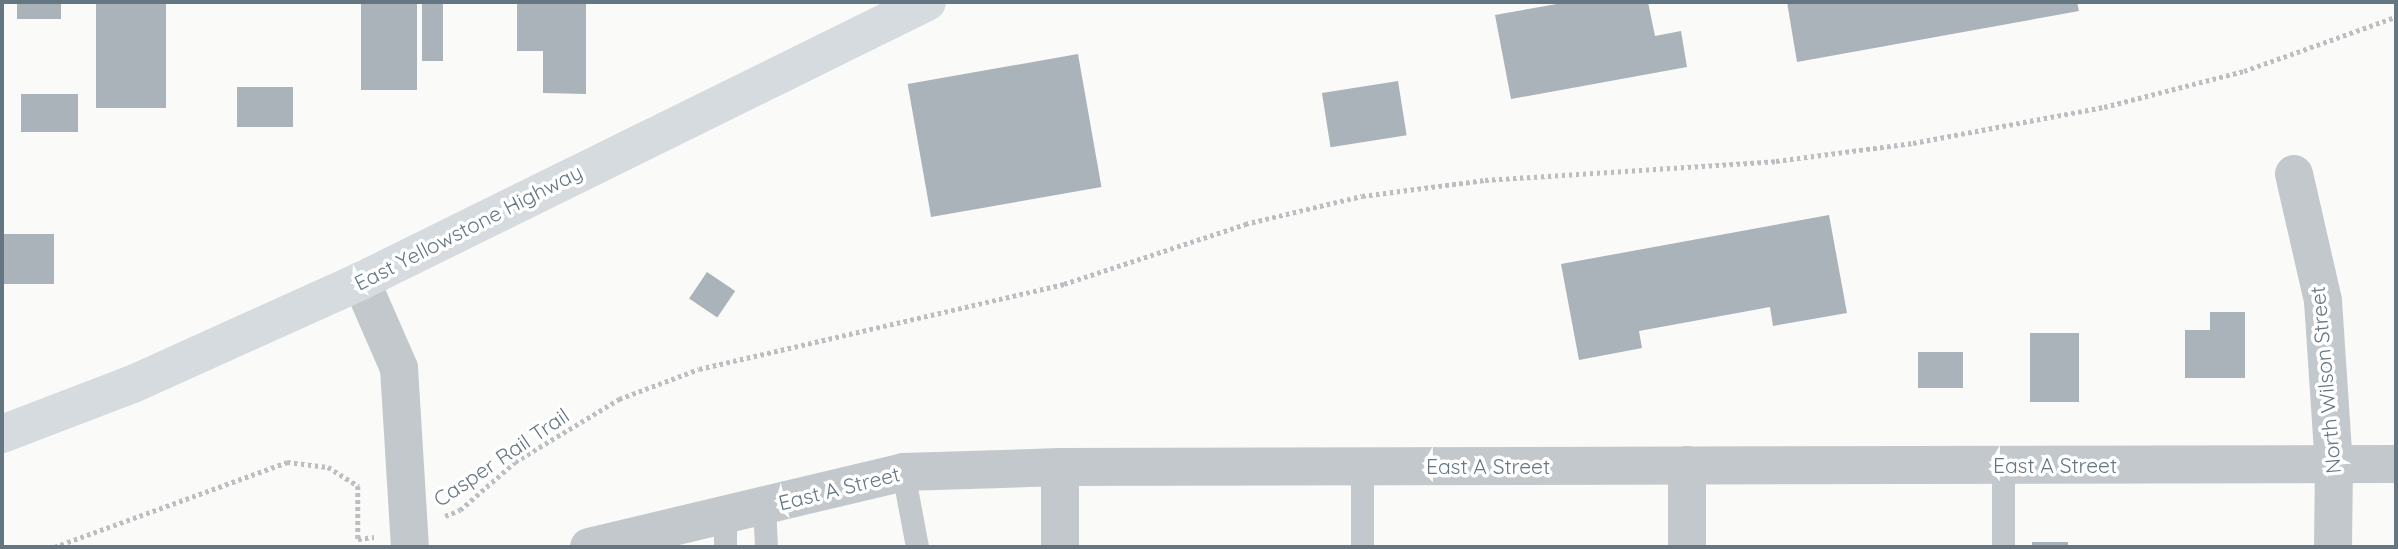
<!DOCTYPE html>
<style>
body{margin:0}
#map{position:relative;width:2398px;height:549px;overflow:hidden;background:#fafaf8;font-family:Quicksand,sans-serif}
div>[style]{position:absolute}
.building>*{inset:0;background:#aab3b9;transform-origin:0 0}
.path>*{height:4.5px;margin-top:-2.25px;transform-origin:0;background:repeating-linear-gradient(90deg,#bbbfc2 0 3.5px,transparent 0 7px)}
.lane>*{height:23px;margin:-11.5px;padding:0 11.5px;transform-origin:11.5px;border-radius:11.5px;background:#c3c8cc}
.street>*{height:38px;margin:-19px;padding:0 19px;transform-origin:19px;border-radius:19px;background:#c3c8cc}
.primary>*{height:38px;margin:-19px;padding:0 19px;transform-origin:19px;border-radius:19px;background:#d6dbdf}
span{translate:-50% -50%;white-space:nowrap;text-align:center;line-height:1.15;-webkit-text-stroke:7px #fff;paint-order:stroke}
.street-label{font-size:21px;color:#657683}
.frame{position:absolute;inset:0;border:4px solid #657683;pointer-events:none}
</style>
<div id="map">
<div class="building">
<i style="left:17px;top:2px;width:44px;height:17px"></i>
<i style="left:96px;top:2px;width:70px;height:106px"></i>
<i style="left:361px;top:2px;width:56px;height:88px"></i>
<i style="left:422px;top:2px;width:21px;height:59px"></i>
<i style="clip-path:polygon(517px 2px,586px 2px,586px 94px,543px 93px,543px 51px,517px 51px)"></i>
<i style="clip-path:polygon(1568px 2px,1648px 2px,1655px 36px,1681px 31px,1687px 67px,1511px 99px,1495px 15px)"></i>
<i style="clip-path:polygon(1787px 2px,2077px 2px,2079px 11px,1797px 62px)"></i>
<i style="left:1078px;top:54px;width:135px;height:173px;rotate:80deg"></i>
<i style="left:1398px;top:81px;width:55px;height:77px;rotate:81deg"></i>
<i style="left:237px;top:87px;width:56px;height:40px"></i>
<i style="left:21px;top:94px;width:57px;height:38px"></i>
<i style="clip-path:polygon(1829px 215px,1847px 313px,1773px 326px,1770px 307px,1639px 331px,1642px 348px,1579px 360px,1561px 264px)"></i>
<i style="left:2px;top:234px;width:52px;height:50px"></i>
<i style="left:707px;top:272px;width:34px;height:32px;rotate:34deg"></i>
<i style="clip-path:polygon(2210px 312px,2245px 312px,2245px 378px,2185px 378px,2185px 330px,2210px 330px)"></i>
<i style="left:2030px;top:333px;width:49px;height:69px"></i>
<i style="left:1918px;top:352px;width:45px;height:36px"></i>
<i style="left:2032px;top:542px;width:36px;height:5px"></i>
</div>
<div class="path">
<i style="left:445px;top:516px;width:16px;rotate:-22deg"></i>
<i style="left:460px;top:510px;width:73px;rotate:-41.1deg"></i>
<i style="left:515px;top:462px;width:122px;rotate:-31.2deg"></i>
<i style="left:619px;top:399px;width:85px;rotate:-20.6deg"></i>
<i style="left:699px;top:369px;width:375px;rotate:-13.1deg"></i>
<i style="left:1064px;top:284px;width:191px;rotate:-18.3deg"></i>
<i style="left:1245px;top:224px;width:120px;rotate:-13.5deg"></i>
<i style="left:1362px;top:196px;width:124px;rotate:-7.4deg"></i>
<i style="left:1485px;top:180px;width:292px;rotate:-3.7deg"></i>
<i style="left:1776px;top:161px;width:138px;rotate:-7.5deg"></i>
<i style="left:1913px;top:143px;width:194px;rotate:-10.7deg"></i>
<i style="left:2104px;top:107px;width:145px;rotate:-14.4deg"></i>
<i style="left:2244px;top:71px;width:161px;rotate:-19.6deg"></i>
<i style="left:54px;top:547px;width:248px;rotate:-20deg"></i>
<i style="left:287px;top:462px;width:41px;rotate:7deg"></i>
<i style="left:328px;top:467px;width:36px;rotate:32deg"></i>
<i style="left:358px;top:486px;width:53px;rotate:90deg"></i>
<i style="left:358px;top:539px;width:16px;rotate:-7deg"></i>
</div>
<div class="lane">
<i style="left:2003px;top:465px;width:82px;rotate:90deg"></i>
<i style="left:1362px;top:466px;width:81px;rotate:90deg"></i>
<i style="left:903px;top:472px;width:76px;rotate:79.4deg"></i>
<i style="left:764px;top:507px;width:40px;rotate:87.1deg"></i>
<i style="left:725px;top:515px;width:32px;rotate:90deg"></i>
</div>
<div class="street">
<i style="left:2294px;top:174px;width:130px;rotate:77.1deg"></i>
<i style="left:2323px;top:301px;width:164px;rotate:86.2deg"></i>
<i style="left:2334px;top:465px;width:82px;rotate:90.7deg"></i>
<i style="left:361px;top:281px;width:95px;rotate:66.4deg"></i>
<i style="left:399px;top:368px;width:179px;rotate:86.5deg"></i>
<i style="left:589px;top:547px;width:323px;rotate:-13.4deg"></i>
<i style="left:903px;top:472px;width:157px;rotate:-1.8deg"></i>
<i style="left:1060px;top:467px;width:1336px;rotate:-0.13deg"></i>
<i style="left:1060px;top:547px;width:80px;rotate:-90deg"></i>
<i style="left:1687px;top:547px;width:82px;rotate:-90deg"></i>
</div>
<div class="primary">
<i style="left:2px;top:434px;width:140px;rotate:-20.9deg"></i>
<i style="left:133px;top:384px;width:250px;rotate:-24.3deg"></i>
<i style="left:361px;top:281px;width:631px;rotate:-26.24deg"></i>
</div>
<div class="street-label">
<span style="left:468px;top:227px;rotate:-27deg">East Yellowstone Highway</span>
<span style="left:2325px;top:380px;rotate:-95deg">North Wilson Street</span>
<span style="left:501px;top:457px;rotate:-34deg">Casper Rail Trail</span>
<span style="left:2055px;top:465px">East A Street</span>
<span style="left:1488px;top:466px">East A Street</span>
<span style="left:839px;top:488px;rotate:-14deg">East A Street</span>
</div>
<div class="frame"></div>
</div>
